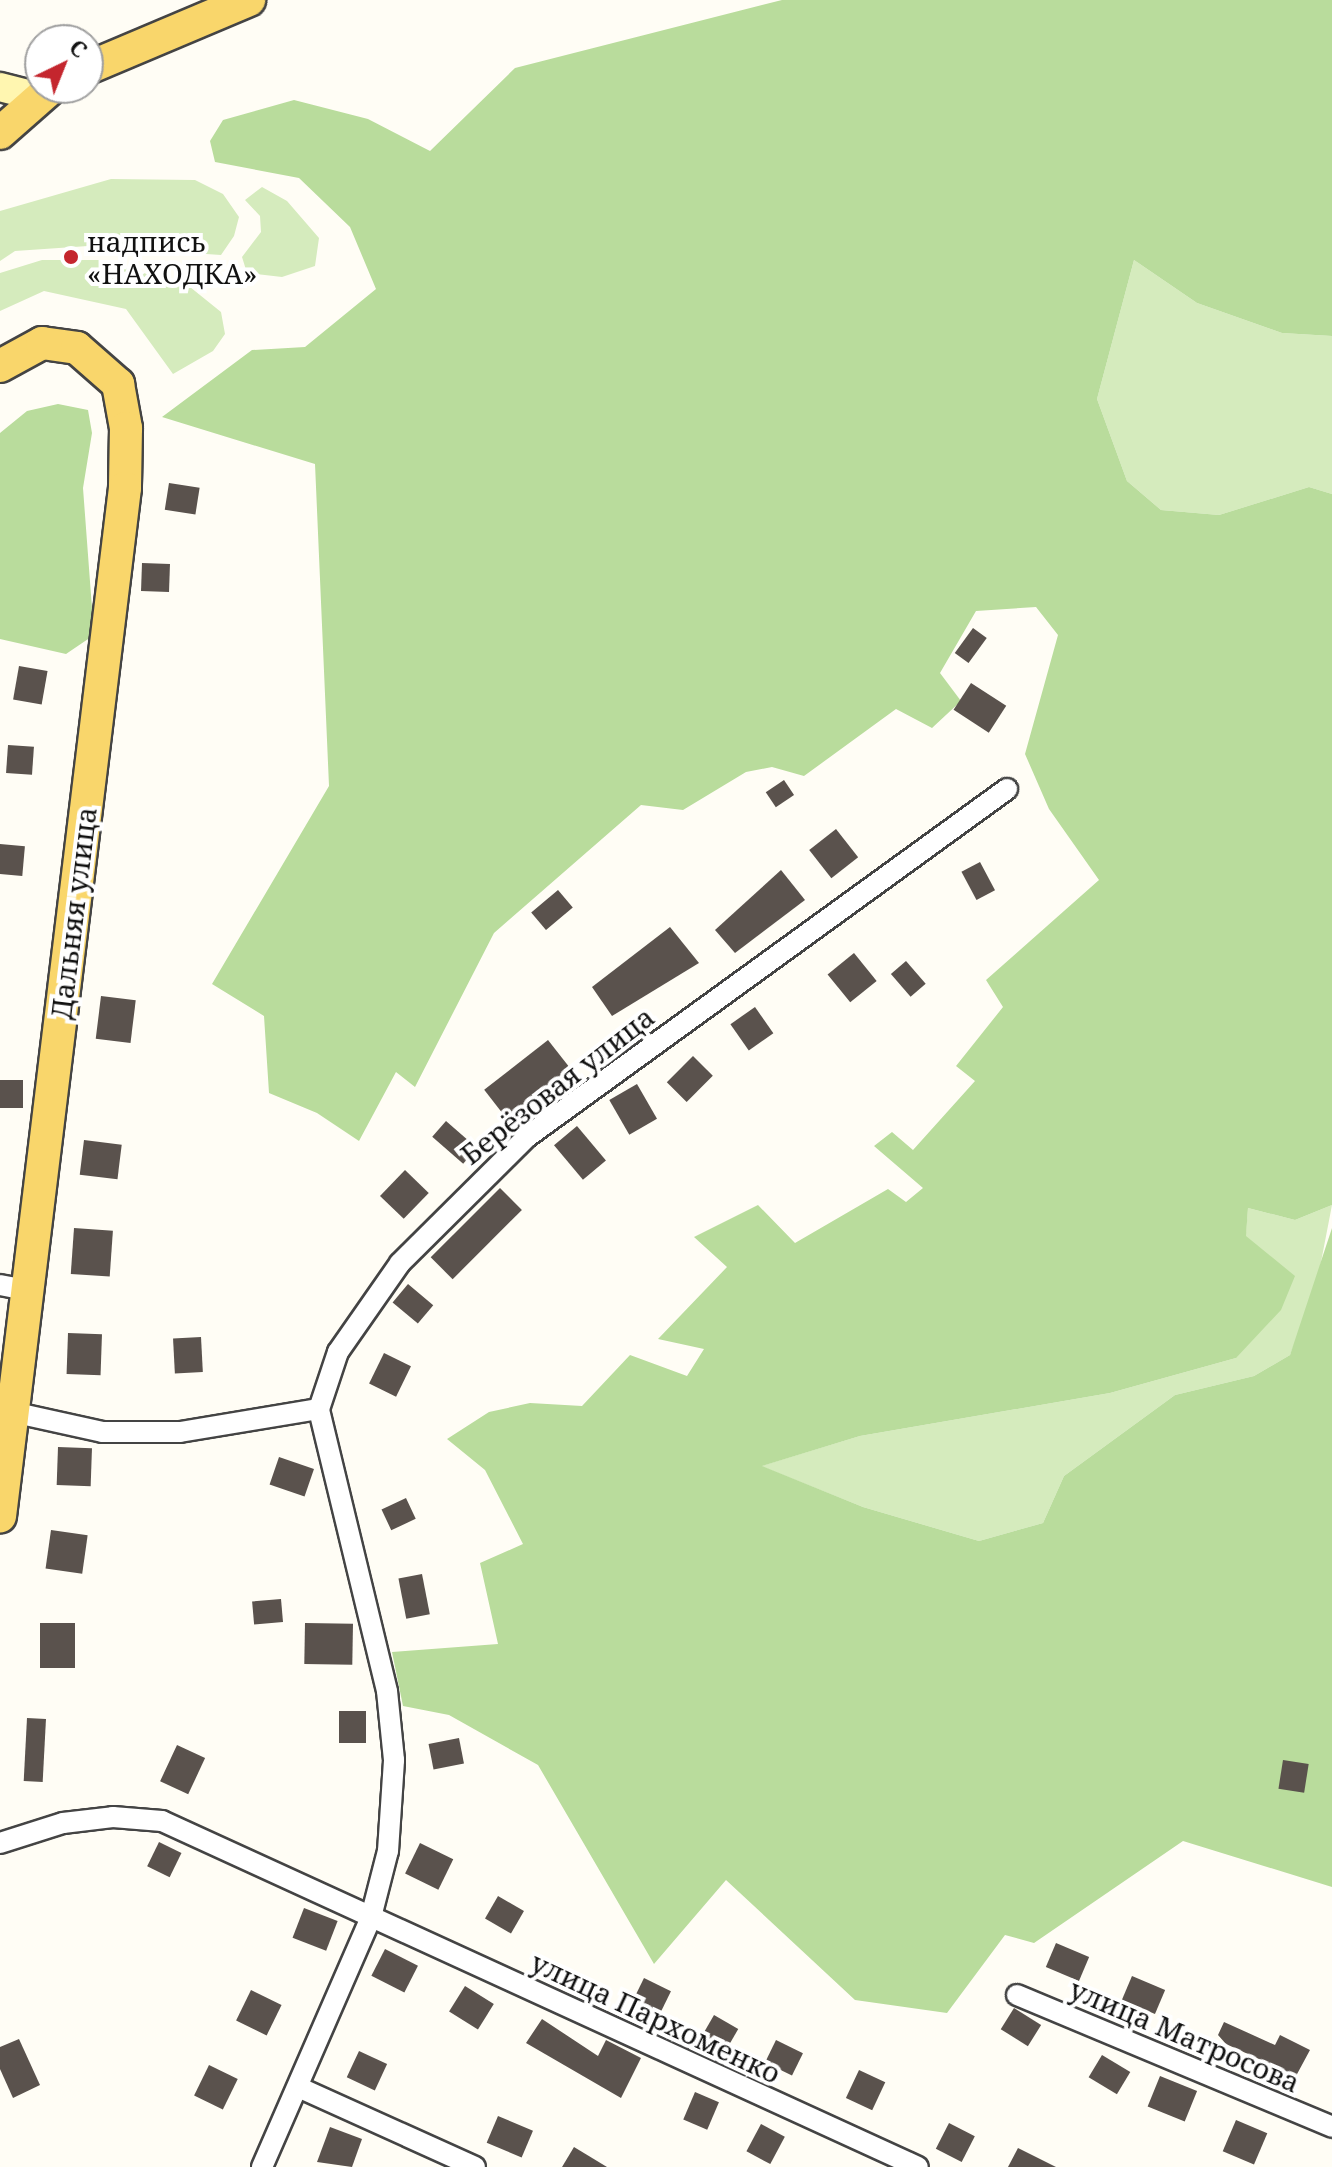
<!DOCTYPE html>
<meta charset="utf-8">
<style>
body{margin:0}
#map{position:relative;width:1332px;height:2167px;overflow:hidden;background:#fffdf5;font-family:"Noto Serif",serif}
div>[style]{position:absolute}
.green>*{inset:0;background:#d5ebbd}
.forest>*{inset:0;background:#b9dc9c}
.building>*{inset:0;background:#5a524d;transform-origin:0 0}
.roads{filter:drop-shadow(2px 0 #444) drop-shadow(-2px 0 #444) drop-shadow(0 2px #444) drop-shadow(0 -2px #444)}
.street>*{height:20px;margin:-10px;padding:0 10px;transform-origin:10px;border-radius:10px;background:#fff}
.secondary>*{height:28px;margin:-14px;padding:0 14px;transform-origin:14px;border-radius:14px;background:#fff6b0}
.primary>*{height:32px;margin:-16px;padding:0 16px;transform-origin:16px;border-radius:16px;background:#f9d66b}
.dots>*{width:22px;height:22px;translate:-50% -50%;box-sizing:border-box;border:4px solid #fff;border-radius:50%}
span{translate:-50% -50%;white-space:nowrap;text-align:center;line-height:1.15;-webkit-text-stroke:8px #fff;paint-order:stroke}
.poi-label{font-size:28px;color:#111}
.left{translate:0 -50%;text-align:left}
.street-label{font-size:28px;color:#111}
.north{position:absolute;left:24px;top:24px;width:80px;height:80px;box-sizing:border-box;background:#fff;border:2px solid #a0a0a0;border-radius:50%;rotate:43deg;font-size:22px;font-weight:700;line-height:32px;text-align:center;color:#111}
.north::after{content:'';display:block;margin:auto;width:28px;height:36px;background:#c4262e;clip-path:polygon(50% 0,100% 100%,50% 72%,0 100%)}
</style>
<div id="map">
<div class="green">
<i style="clip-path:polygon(111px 179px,195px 180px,223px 194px,239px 217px,234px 236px,221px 255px,88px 246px,15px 251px,0 261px,0 211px)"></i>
<i style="clip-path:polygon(262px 187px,287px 201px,319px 238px,315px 266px,282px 277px,247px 273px,242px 257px,261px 232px,260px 216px,245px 200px)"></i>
<i style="clip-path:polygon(42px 260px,100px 260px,190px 287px,221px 312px,225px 334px,213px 351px,173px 374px,126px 309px,44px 291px,0 311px,0 273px)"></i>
<i style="clip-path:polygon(1134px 260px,1197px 303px,1282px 333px,1332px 336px,1332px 494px,1309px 487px,1219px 515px,1161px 510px,1127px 481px,1097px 399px)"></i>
<i style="clip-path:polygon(1332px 1205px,1316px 1288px,1290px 1355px,1254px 1376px,1175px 1395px,1064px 1476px,1043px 1523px,979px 1541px,863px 1507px,761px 1466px,860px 1436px,1110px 1393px,1236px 1358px,1248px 1208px,1295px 1220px)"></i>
</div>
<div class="forest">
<i style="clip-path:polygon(782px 0,1332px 0,1332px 336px,1282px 333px,1197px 303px,1134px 260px,1097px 399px,1127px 481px,1161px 510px,1219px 515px,1309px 487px,1332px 494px,1332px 1205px,1295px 1220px,1248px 1208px,1246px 1236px,1295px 1276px,1281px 1310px,1236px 1358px,1110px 1393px,860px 1436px,762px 1466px,863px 1507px,979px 1541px,1043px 1523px,1064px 1476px,1175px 1395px,1254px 1376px,1290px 1355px,1332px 1228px,1332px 1887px,1183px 1841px,1034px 1943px,1005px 1935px,947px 2013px,855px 2000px,726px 1880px,654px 1964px,538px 1765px,449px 1715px,403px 1706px,392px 1652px,498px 1644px,480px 1563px,523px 1544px,485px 1470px,447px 1439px,489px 1412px,530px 1403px,582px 1406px,630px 1355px,687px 1376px,704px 1349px,658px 1339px,727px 1267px,694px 1237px,758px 1205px,795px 1243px,888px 1189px,906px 1202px,923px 1188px,874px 1146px,892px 1132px,913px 1150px,975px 1081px,956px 1066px,1003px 1007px,986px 980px,1099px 880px,1049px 809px,1025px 754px,1058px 635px,1036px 607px,976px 611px,940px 673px,961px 701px,932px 728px,896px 709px,804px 776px,772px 767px,746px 772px,683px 810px,641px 805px,494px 933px,415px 1087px,396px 1072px,359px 1141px,317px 1113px,269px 1093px,264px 1016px,212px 984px,329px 786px,315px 464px,162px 417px,252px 350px,305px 347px,376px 289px,350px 227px,299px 178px,215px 162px,210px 141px,223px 120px,294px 100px,368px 119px,430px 151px,515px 68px)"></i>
<i style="clip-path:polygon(58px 404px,88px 410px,92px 433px,83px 488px,94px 635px,66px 654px,0 639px,0 433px,27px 411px)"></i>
</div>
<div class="building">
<i style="left:169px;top:483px;width:31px;height:27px;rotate:9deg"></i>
<i style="left:142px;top:563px;width:28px;height:28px;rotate:2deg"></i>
<i style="left:973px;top:628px;width:17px;height:31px;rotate:36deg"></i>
<i style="left:19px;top:666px;width:29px;height:34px;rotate:10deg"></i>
<i style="left:971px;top:683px;width:42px;height:32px;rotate:33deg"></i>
<i style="left:8px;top:745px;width:26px;height:28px;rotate:4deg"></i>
<i style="left:784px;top:780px;width:18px;height:22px;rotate:56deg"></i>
<i style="left:836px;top:829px;width:36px;height:34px;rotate:52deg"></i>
<i style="left:0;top:844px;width:25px;height:30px;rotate:5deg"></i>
<i style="left:980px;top:862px;width:32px;height:21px;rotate:62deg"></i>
<i style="clip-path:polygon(781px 870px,805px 900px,735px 953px,715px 930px)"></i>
<i style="left:558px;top:890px;width:23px;height:35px;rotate:50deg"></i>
<i style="clip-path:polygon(670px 927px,699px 963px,612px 1016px,592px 987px)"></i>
<i style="left:854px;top:953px;width:36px;height:34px;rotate:51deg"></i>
<i style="left:906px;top:961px;width:30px;height:20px;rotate:49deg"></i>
<i style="left:101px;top:996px;width:35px;height:43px;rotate:7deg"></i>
<i style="left:755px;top:1007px;width:32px;height:30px;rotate:55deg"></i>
<i style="left:548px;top:1040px;width:36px;height:81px;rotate:52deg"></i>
<i style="left:693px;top:1056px;width:28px;height:37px;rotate:45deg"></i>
<i style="left:0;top:1080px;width:23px;height:28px"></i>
<i style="left:637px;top:1084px;width:40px;height:32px;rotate:60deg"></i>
<i style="left:446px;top:1121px;width:41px;height:21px;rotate:41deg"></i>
<i style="left:577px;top:1126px;width:45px;height:30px;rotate:50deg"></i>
<i style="left:84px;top:1140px;width:38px;height:35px;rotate:7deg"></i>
<i style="left:405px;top:1170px;width:33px;height:36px;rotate:44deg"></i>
<i style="left:500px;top:1188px;width:31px;height:98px;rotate:45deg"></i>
<i style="left:74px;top:1228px;width:39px;height:46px;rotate:4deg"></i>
<i style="left:408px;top:1284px;width:33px;height:24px;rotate:40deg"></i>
<i style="left:68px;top:1333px;width:34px;height:41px;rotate:2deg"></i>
<i style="left:201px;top:1337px;width:35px;height:28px;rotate:87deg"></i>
<i style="left:384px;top:1353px;width:30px;height:34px;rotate:26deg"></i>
<i style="left:58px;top:1447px;width:34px;height:38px;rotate:2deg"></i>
<i style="left:279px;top:1457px;width:37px;height:29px;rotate:19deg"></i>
<i style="left:406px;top:1498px;width:23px;height:27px;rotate:65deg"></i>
<i style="left:51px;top:1530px;width:37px;height:39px;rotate:8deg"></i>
<i style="left:422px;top:1574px;width:41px;height:24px;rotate:79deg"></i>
<i style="left:281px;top:1599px;width:23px;height:29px;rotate:85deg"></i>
<i style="left:40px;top:1623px;width:35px;height:45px"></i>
<i style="left:305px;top:1623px;width:48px;height:41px;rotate:1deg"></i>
<i style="left:339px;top:1711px;width:27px;height:32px"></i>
<i style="left:27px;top:1718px;width:19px;height:63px;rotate:3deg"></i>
<i style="left:459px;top:1738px;width:26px;height:31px;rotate:79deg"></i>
<i style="left:177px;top:1745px;width:31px;height:40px;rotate:25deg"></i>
<i style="left:1283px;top:1760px;width:26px;height:29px;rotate:9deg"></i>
<i style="left:159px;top:1842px;width:25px;height:27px;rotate:26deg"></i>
<i style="left:420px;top:1843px;width:37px;height:34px;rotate:26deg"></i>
<i style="left:498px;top:1896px;width:30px;height:26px;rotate:30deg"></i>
<i style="left:304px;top:1908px;width:36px;height:32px;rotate:21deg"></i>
<i style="left:1056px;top:1943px;width:36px;height:26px;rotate:23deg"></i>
<i style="left:385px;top:1949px;width:37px;height:30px;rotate:27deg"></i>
<i style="left:1132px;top:1976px;width:36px;height:26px;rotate:23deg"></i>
<i style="left:644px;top:1978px;width:30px;height:26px;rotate:26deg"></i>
<i style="left:465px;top:1986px;width:34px;height:30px;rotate:32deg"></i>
<i style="left:251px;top:1990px;width:34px;height:34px;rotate:26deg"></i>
<i style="left:1014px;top:2008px;width:32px;height:25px;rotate:32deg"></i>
<i style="left:714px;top:2015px;width:28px;height:24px;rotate:30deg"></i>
<i style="clip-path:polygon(542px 2019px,598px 2056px,606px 2040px,641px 2058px,621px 2098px,526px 2043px)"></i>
<i style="clip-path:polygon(1224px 2022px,1275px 2045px,1280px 2035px,1310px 2050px,1296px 2076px,1226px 2044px,1218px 2035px)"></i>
<i style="clip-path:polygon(19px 2039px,40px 2085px,13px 2098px,0 2069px,0 2047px)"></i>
<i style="left:776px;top:2040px;width:30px;height:25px;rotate:26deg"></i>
<i style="left:359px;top:2051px;width:31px;height:29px;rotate:25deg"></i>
<i style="left:1102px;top:2055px;width:33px;height:26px;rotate:31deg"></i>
<i style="left:209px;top:2065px;width:32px;height:34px;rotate:26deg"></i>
<i style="left:859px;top:2070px;width:29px;height:31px;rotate:25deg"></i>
<i style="left:1160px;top:2076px;width:40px;height:33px;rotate:22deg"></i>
<i style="left:695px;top:2092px;width:26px;height:30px;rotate:23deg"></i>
<i style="left:498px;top:2116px;width:38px;height:29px;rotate:23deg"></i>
<i style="left:1236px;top:2120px;width:34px;height:34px;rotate:23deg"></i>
<i style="left:949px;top:2123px;width:29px;height:29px;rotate:27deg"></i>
<i style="left:761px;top:2124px;width:27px;height:31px;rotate:28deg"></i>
<i style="clip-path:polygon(330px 2127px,362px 2139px,352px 2167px,317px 2162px)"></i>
<i style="clip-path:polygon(574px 2147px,607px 2167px,562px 2167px)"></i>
<i style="clip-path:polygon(1018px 2148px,1056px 2167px,1008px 2167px)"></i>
</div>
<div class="roads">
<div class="street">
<i style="left:0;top:1285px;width:25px;rotate:11deg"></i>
<i style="left:3px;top:1410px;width:101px;rotate:12.5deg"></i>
<i style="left:102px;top:1432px;width:78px"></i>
<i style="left:180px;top:1432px;width:141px;rotate:-9.4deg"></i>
<i style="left:0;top:1843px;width:66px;rotate:-17.6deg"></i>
<i style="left:63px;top:1823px;width:50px;rotate:-6.8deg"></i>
<i style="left:113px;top:1817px;width:49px;rotate:4.7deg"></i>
<i style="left:162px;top:1821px;width:831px;rotate:24.59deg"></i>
<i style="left:1017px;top:1995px;width:342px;rotate:22.7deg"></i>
<i style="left:298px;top:2087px;width:194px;rotate:24.3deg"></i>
<i style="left:262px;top:2167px;width:273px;rotate:-66.4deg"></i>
<i style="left:371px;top:1917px;width:68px;rotate:-75.6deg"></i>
<i style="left:388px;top:1851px;width:91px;rotate:-86.2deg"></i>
<i style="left:394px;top:1760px;width:69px;rotate:-95.8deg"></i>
<i style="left:387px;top:1691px;width:290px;rotate:-103.6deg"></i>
<i style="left:319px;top:1409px;width:60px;rotate:-71.6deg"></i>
<i style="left:338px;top:1352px;width:108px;rotate:-55.1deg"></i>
<i style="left:400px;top:1263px;width:179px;rotate:-44.8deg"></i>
<i style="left:527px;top:1137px;width:593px;rotate:-35.94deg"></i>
</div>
<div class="secondary">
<i style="left:0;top:87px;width:40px;rotate:14.4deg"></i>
</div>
<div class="primary">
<i style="left:88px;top:68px;width:175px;rotate:-22.9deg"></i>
<i style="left:0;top:133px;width:68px;rotate:-41.4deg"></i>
<i style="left:0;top:366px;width:48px;rotate:-28.7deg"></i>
<i style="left:42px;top:343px;width:35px;rotate:8deg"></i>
<i style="left:77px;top:348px;width:55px;rotate:41.3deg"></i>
<i style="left:118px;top:384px;width:45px;rotate:79.7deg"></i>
<i style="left:126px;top:428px;width:60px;rotate:91deg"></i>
<i style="left:125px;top:488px;width:1036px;rotate:96.93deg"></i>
</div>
</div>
<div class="dots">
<i style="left:71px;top:257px;background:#c4262e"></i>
</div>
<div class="poi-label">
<span class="left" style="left:87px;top:257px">надпись<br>«НАХОДКА»</span>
</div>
<div class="street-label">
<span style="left:73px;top:913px;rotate:-83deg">Дальняя улица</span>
<span style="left:557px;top:1085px;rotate:-38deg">Берёзовая улица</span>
<span style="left:656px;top:2017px;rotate:25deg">улица Пархоменко</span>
<span style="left:1185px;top:2035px;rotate:23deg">улица Матросова</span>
</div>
<div class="north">С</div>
</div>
